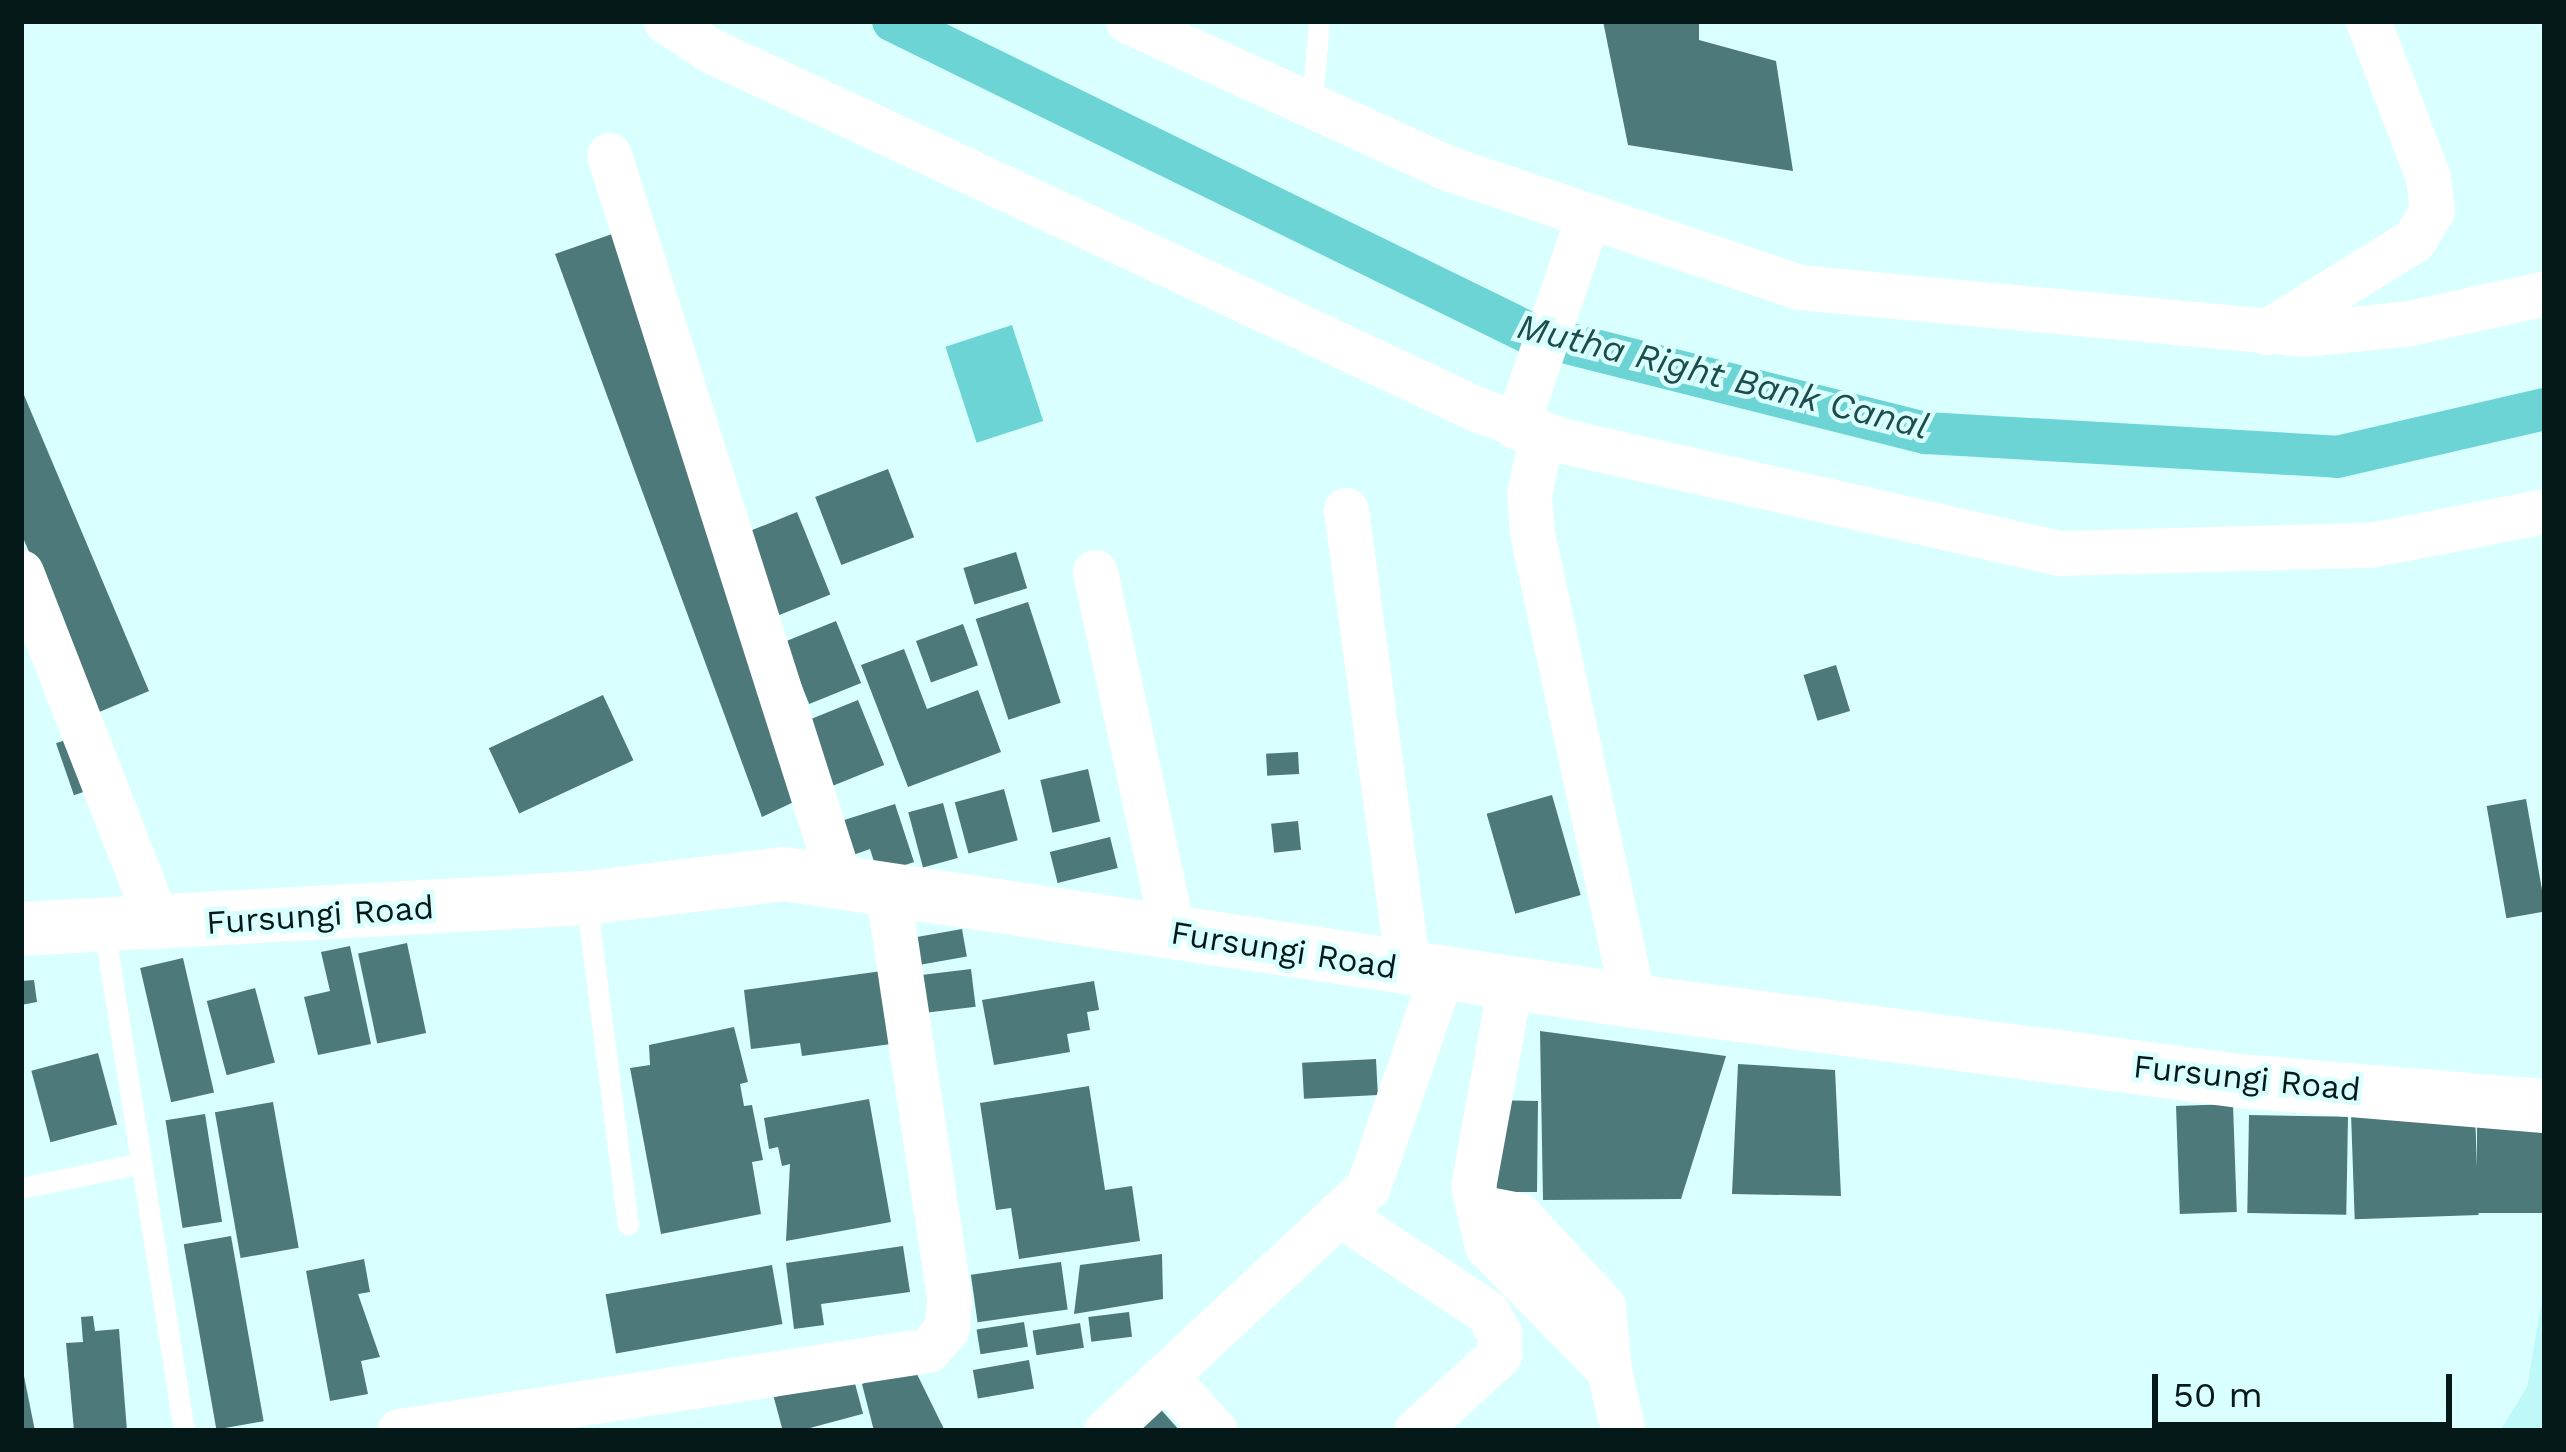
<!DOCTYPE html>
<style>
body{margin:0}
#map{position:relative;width:2566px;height:1452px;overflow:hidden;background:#d9ffff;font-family:"Work Sans",sans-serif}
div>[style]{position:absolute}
.built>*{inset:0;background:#bef8f8}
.water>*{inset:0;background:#6dd4d5;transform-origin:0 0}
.canal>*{height:42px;margin:-21px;padding:0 21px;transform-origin:21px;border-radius:21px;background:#6dd4d5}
.building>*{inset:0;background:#4d797a;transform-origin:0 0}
.service>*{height:21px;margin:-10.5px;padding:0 10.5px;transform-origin:10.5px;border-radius:10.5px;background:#fff}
.minor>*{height:45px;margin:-22.5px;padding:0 22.5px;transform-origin:22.5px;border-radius:22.5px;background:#fff}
.tertiary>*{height:54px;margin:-27px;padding:0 27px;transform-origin:27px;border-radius:27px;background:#fff}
span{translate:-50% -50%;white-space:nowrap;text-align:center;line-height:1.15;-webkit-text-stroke:9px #d9ffff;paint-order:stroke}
.street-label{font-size:33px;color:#061919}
.water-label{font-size:36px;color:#1d4c4c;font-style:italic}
.frame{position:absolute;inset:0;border:24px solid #061919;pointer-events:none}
.scale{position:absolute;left:2152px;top:1374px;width:300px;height:54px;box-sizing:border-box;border:6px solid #061919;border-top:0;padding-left:15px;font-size:36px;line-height:42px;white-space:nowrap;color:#061919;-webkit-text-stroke:9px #d9ffff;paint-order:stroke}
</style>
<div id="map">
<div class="built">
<i style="clip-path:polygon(2545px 1283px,2545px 1431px,2500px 1431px,2527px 1387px)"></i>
</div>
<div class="water">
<i style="left:1012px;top:325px;width:101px;height:70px;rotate:72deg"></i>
</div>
<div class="canal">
<i style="left:893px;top:21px;width:711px;rotate:26.13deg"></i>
<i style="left:1531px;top:334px;width:407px;rotate:14.1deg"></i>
<i style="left:1926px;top:433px;width:412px;rotate:3.3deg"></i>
<i style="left:2337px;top:457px;width:213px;rotate:-13deg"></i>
</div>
<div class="building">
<i style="clip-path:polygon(1603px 21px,1699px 21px,1699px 40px,1776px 61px,1793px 171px,1628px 145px)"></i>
<i style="clip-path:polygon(615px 233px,800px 799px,762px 817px,555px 254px)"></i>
<i style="clip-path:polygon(21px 388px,149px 691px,97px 713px,21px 533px)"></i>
<i style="left:888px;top:469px;width:73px;height:78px;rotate:69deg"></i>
<i style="left:797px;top:512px;width:89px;height:57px;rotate:68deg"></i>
<i style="left:1016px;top:552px;width:38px;height:55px;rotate:73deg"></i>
<i style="left:1028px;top:602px;width:106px;height:55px;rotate:72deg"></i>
<i style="left:836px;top:621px;width:67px;height:56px;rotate:68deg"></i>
<i style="left:963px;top:624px;width:44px;height:50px;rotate:70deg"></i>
<i style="clip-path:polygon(904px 649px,927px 709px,978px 690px,1001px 752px,908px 787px,861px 665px)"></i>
<i style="left:1836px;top:665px;width:48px;height:34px;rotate:73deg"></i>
<i style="left:603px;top:695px;width:72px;height:126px;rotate:65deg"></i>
<i style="left:858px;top:700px;width:70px;height:56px;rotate:68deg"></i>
<i style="left:74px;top:737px;width:55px;height:19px;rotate:71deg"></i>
<i style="left:1298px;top:752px;width:22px;height:32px;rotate:87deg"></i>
<i style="left:1088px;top:769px;width:54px;height:49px;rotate:77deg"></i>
<i style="left:1004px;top:789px;width:53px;height:51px;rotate:75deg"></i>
<i style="left:1552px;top:795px;width:104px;height:68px;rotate:74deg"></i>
<i style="left:2526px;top:799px;width:114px;height:40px;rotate:80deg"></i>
<i style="left:943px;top:803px;width:57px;height:36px;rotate:75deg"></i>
<i style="clip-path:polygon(895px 804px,914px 862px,878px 874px,870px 849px,853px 855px,841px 821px)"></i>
<i style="left:1298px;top:821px;width:29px;height:27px;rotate:84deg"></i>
<i style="left:1110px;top:837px;width:32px;height:62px;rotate:76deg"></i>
<i style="left:962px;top:929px;width:28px;height:50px;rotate:80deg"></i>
<i style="left:407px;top:943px;width:92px;height:50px;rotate:78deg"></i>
<i style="clip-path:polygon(350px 946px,371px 1044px,318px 1055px,304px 997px,330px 991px,321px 952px)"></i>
<i style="left:183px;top:958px;width:138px;height:44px;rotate:77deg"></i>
<i style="left:971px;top:969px;width:38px;height:50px;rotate:83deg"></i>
<i style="clip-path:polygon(882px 971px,891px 1044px,802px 1056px,800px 1043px,751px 1049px,744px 990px)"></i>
<i style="clip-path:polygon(34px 980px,37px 1002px,21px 1005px,21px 981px)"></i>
<i style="clip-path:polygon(1094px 981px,1099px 1010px,1087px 1012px,1090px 1030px,1067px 1034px,1070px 1052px,994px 1065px,982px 1000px)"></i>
<i style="left:255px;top:988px;width:77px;height:50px;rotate:75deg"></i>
<i style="clip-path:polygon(734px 1027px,748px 1082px,740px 1084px,744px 1106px,752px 1105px,763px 1160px,752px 1162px,761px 1214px,661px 1234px,630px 1068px,650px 1065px,649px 1045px)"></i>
<i style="clip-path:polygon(1540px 1031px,1726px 1056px,1681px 1199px,1543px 1200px)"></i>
<i style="left:98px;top:1053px;width:74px;height:69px;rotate:75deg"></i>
<i style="left:1376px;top:1059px;width:36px;height:74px;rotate:87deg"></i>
<i style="clip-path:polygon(1738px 1064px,1835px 1070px,1841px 1196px,1732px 1194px)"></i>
<i style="clip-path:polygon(1089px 1086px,1105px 1190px,1132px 1186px,1140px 1241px,1019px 1259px,1011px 1208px,996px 1210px,980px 1103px)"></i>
<i style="clip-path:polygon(869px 1099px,891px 1222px,786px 1241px,790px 1164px,782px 1166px,778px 1147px,769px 1149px,764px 1118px)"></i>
<i style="clip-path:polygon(1491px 1100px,1538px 1101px,1537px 1192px,1479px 1192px)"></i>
<i style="left:273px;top:1102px;width:148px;height:59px;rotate:80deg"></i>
<i style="left:2233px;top:1104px;width:108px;height:57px;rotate:88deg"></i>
<i style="left:2475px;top:1111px;width:104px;height:124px;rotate:88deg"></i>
<i style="left:205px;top:1114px;width:109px;height:40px;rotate:81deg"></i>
<i style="left:2249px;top:1115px;width:99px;height:98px;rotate:1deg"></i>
<i style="left:2545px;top:1126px;width:87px;height:68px;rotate:90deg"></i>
<i style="left:231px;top:1236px;width:188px;height:48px;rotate:80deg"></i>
<i style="clip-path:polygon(903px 1246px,910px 1292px,821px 1304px,824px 1325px,794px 1329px,786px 1263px)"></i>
<i style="clip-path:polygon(1162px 1254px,1163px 1299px,1074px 1314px,1080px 1265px)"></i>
<i style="clip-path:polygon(364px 1259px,370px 1292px,358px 1294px,380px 1357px,361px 1361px,368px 1394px,330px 1401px,306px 1271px)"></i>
<i style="left:1061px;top:1262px;width:48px;height:91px;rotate:82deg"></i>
<i style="left:772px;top:1265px;width:60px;height:169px;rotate:80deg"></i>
<i style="left:1129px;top:1312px;width:25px;height:41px;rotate:83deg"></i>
<i style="clip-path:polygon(93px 1316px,95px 1331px,119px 1329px,127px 1431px,74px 1431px,66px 1343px,83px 1342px,81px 1317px)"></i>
<i style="left:1024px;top:1322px;width:25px;height:48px;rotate:81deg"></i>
<i style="left:1080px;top:1323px;width:25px;height:48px;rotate:81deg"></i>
<i style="left:1029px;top:1360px;width:29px;height:57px;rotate:80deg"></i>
<i style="clip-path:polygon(911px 1362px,945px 1431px,874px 1431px,862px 1384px)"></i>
<i style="clip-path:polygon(21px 1371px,23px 1371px,35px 1431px,21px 1431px)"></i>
<i style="left:853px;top:1376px;width:39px;height:82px;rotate:75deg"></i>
<i style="clip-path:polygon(1156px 1404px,1180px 1431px,1126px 1431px)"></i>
</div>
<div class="service">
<i style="left:1312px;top:103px;width:82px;rotate:-85.1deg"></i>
<i style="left:586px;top:898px;width:329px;rotate:82.7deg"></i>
<i style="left:104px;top:928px;width:509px;rotate:80.96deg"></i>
<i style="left:21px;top:1188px;width:123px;rotate:-11.8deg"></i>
</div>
<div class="minor">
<i style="left:666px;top:21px;width:53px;rotate:33.4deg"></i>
<i style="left:710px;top:50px;width:849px;rotate:25.09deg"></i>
<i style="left:1479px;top:410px;width:90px;rotate:20deg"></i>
<i style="left:1564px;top:441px;width:508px;rotate:12.75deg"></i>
<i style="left:2059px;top:553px;width:311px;rotate:-1.5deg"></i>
<i style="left:2370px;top:545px;width:178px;rotate:-11deg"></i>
<i style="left:1128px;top:21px;width:352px;rotate:24.7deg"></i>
<i style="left:1448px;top:168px;width:371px;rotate:18.7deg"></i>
<i style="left:1799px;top:287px;width:507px;rotate:5.32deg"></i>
<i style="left:2304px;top:334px;width:107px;rotate:-5.9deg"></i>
<i style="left:2410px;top:323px;width:138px;rotate:-12.5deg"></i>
<i style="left:609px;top:155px;width:765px;rotate:72.35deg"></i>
<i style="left:2266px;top:332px;width:174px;rotate:-31.9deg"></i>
<i style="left:2414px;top:240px;width:35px;rotate:-59deg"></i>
<i style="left:2432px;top:210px;width:33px;rotate:-97deg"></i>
<i style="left:2428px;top:177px;width:167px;rotate:-111deg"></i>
<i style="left:1516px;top:427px;width:219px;rotate:-71.1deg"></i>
<i style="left:1542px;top:435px;width:59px;rotate:102.6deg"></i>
<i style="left:1529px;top:493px;width:40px;rotate:85.7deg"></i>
<i style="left:1532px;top:533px;width:479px;rotate:77.8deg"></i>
<i style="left:1346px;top:510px;width:462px;rotate:82.3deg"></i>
<i style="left:21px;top:572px;width:380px;rotate:68.7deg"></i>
<i style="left:1095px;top:572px;width:369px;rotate:77.8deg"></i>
<i style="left:1483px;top:1208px;width:37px;rotate:11deg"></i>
<i style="left:1519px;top:1215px;width:124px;rotate:47.3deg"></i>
<i style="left:1603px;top:1306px;width:64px;rotate:84.6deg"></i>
<i style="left:1609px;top:1370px;width:174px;rotate:-134.5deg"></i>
<i style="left:1487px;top:1246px;width:61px;rotate:-103.3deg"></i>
<i style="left:1473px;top:1187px;width:207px;rotate:-79.7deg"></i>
<i style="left:1339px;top:1214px;width:178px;rotate:33.5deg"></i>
<i style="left:1487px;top:1312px;width:24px;rotate:60deg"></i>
<i style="left:1499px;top:1333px;width:22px;rotate:90deg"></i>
<i style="left:1499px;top:1355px;width:113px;rotate:137.5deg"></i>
<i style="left:1609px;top:1370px;width:63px;rotate:77.1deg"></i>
<i style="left:1166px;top:1377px;width:73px;rotate:47.8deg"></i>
<i style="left:399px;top:1431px;width:535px;rotate:-8.71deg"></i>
<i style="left:928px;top:1350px;width:29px;rotate:-49deg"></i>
<i style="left:947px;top:1328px;width:31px;rotate:-86deg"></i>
<i style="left:949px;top:1297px;width:410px;rotate:-98.6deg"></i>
<i style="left:1106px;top:1431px;width:358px;rotate:-43deg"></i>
<i style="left:1368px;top:1187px;width:226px;rotate:-70.9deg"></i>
</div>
<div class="tertiary">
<i style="left:21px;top:929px;width:566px;rotate:-3.14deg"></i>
<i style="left:586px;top:898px;width:199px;rotate:-6.9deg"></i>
<i style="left:784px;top:874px;width:858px;rotate:8.51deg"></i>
<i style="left:1633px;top:1001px;width:612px;rotate:7.51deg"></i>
<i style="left:2240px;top:1081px;width:306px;rotate:4.7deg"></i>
</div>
<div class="street-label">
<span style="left:320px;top:915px;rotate:-4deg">Fursungi Road</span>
<span style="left:1284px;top:950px;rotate:9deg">Fursungi Road</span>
<span style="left:2247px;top:1078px;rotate:6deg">Fursungi Road</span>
</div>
<div class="water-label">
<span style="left:1723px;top:377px;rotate:14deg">Mutha Right Bank Canal</span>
</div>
<div class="frame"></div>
<div class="scale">50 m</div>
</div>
